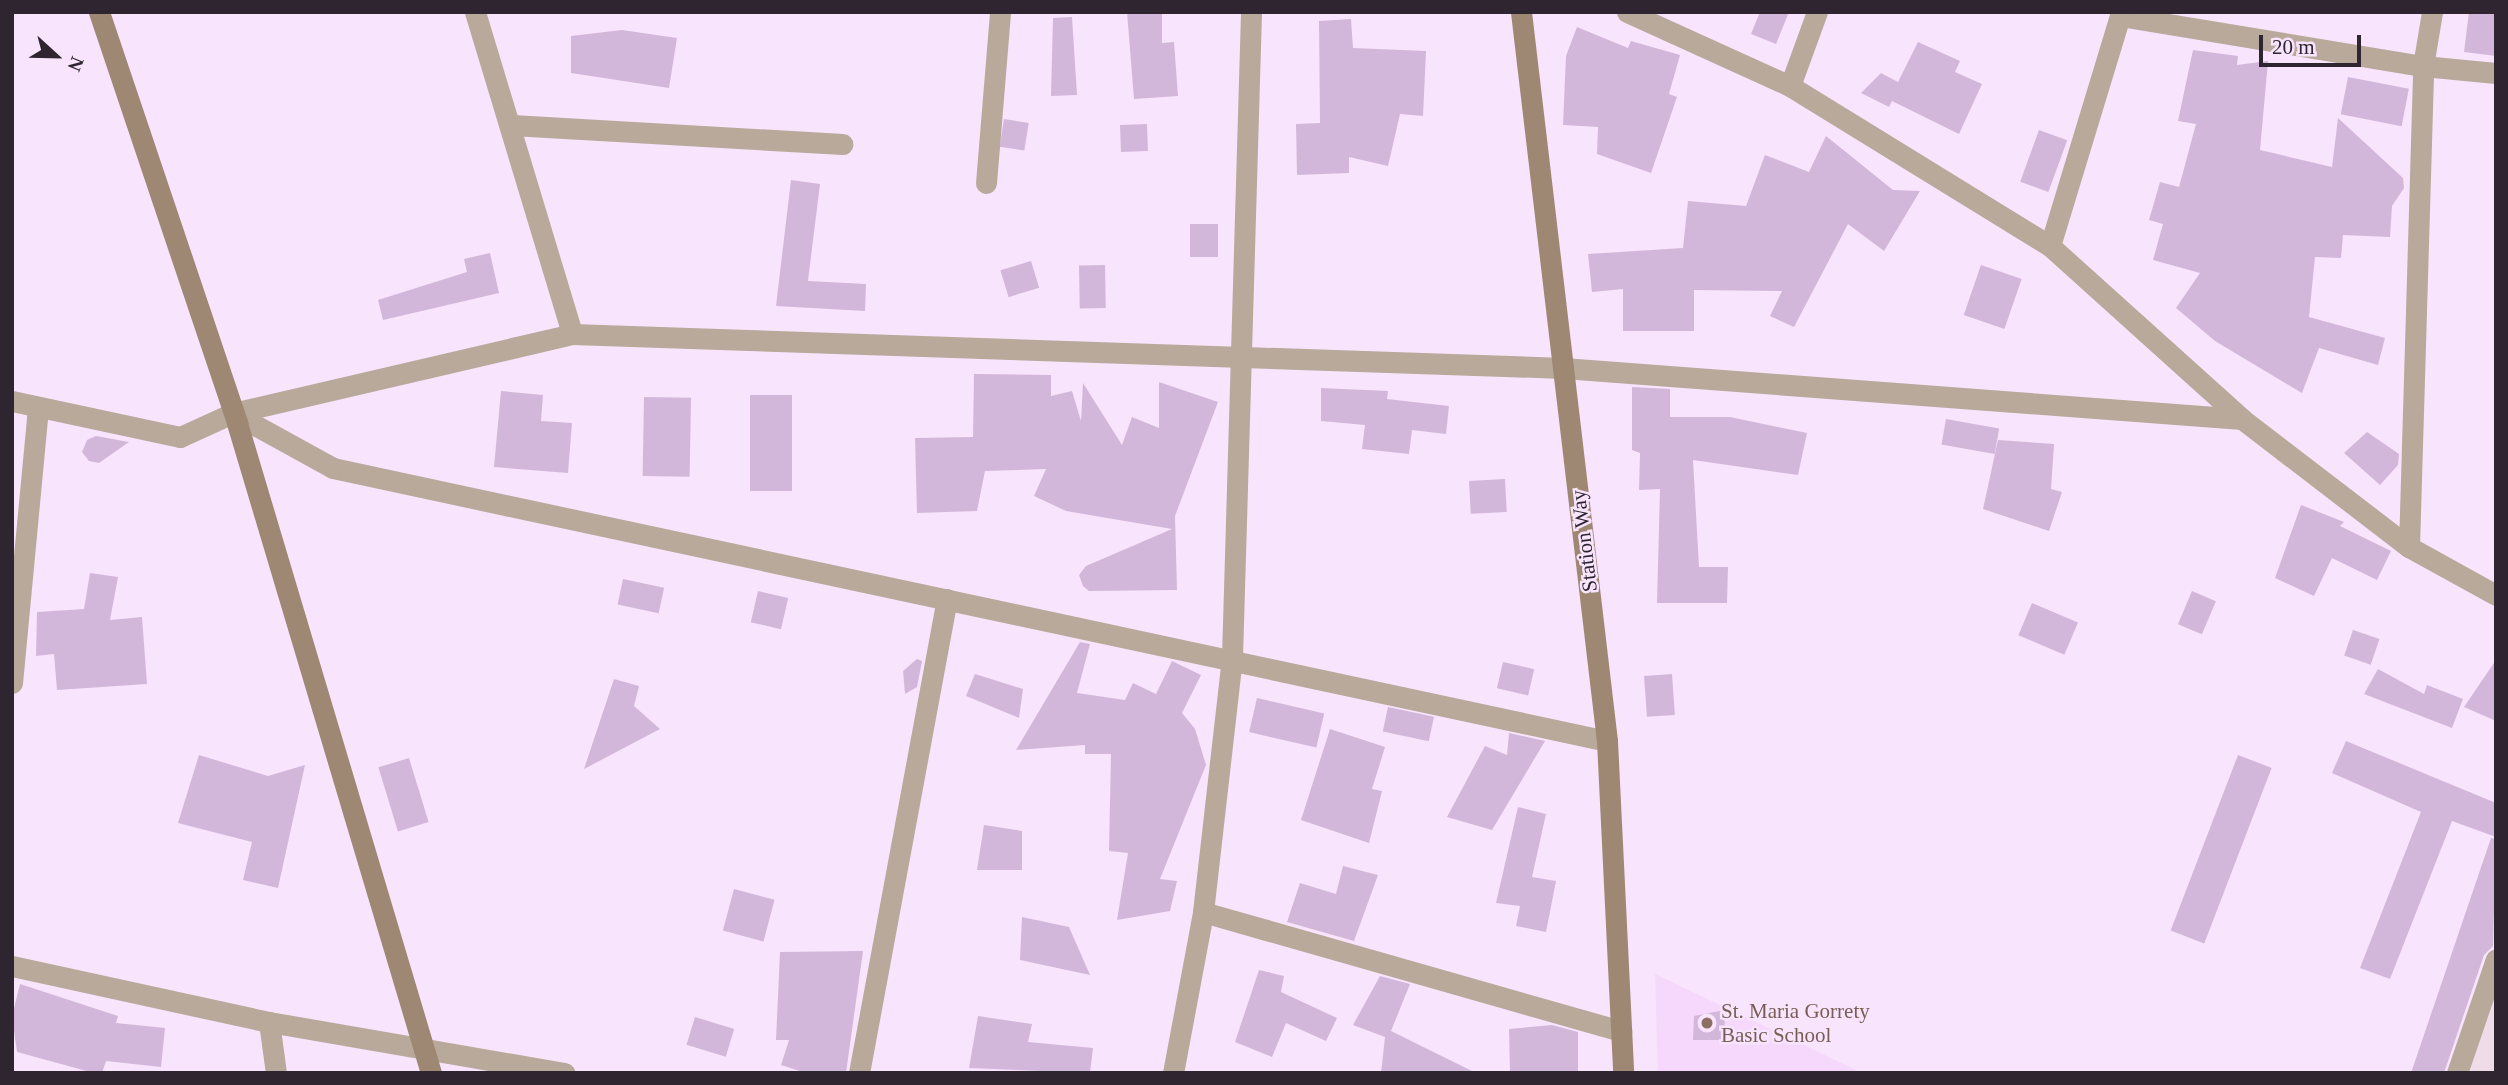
<!DOCTYPE html>
<style>
body{margin:0}
#map{position:relative;width:2508px;height:1085px;overflow:hidden;background:#f8e4fd;font-family:Georgia,serif}
div>[style]{position:absolute}
.commercial>*{inset:0;background:#f0dbe9}
.built>*{inset:0;background:#f5d8fc}
.building>*{inset:0;background:#d3b7da;transform-origin:0 0}
.street>*{height:21px;margin:-10.5px;padding:0 10.5px;transform-origin:10.5px;border-radius:10.5px;background:#b8a99b}
.secondary>*{height:21px;margin:-10.5px;padding:0 10.5px;transform-origin:10.5px;border-radius:10.5px;background:#9e8874}
.dots>*{width:19px;height:19px;translate:-50% -50%;box-sizing:border-box;border:4px solid #f8e4fd;border-radius:50%}
span{translate:-50% -50%;white-space:nowrap;text-align:center;line-height:1.15;-webkit-text-stroke:5px #f8e4fd;paint-order:stroke}
.street-label{font-size:21px;color:#2e2530}
.education-label{font-size:21px;color:#785e54}
.left{translate:0 -50%;text-align:left}
.frame{position:absolute;inset:0;border:14px solid #2e2530;pointer-events:none}
.north{position:absolute;left:21px;top:21px;width:70px;height:70px;-webkit-text-stroke:5px #f8e4fd;paint-order:stroke;rotate:112deg;font-size:19px;font-weight:700;line-height:28px;text-align:center;color:#2e2530}
.north::after{content:'';display:block;margin:auto;width:24px;height:32px;background:#2e2530;clip-path:polygon(50% 0,100% 100%,50% 72%,0 100%)}
.scale{position:absolute;left:2259px;top:35px;width:102px;height:32px;box-sizing:border-box;border:4px solid #2e2530;border-top:0;padding-left:9px;font-size:21px;line-height:24px;white-space:nowrap;color:#2e2530;-webkit-text-stroke:5px #f8e4fd;paint-order:stroke}
</style>
<div id="map">
<div class="commercial">
<i style="clip-path:polygon(2496px 982px,2496px 1073px,2464px 1073px)"></i>
</div>
<div class="built">
<i style="clip-path:polygon(1655px 974px,1862px 1073px,1658px 1073px)"></i>
</div>
<div class="building">
<i style="clip-path:polygon(1127px 12px,1162px 12px,1162px 43px,1174px 42px,1178px 96px,1134px 99px)"></i>
<i style="clip-path:polygon(1760px 12px,1789px 12px,1776px 44px,1751px 34px)"></i>
<i style="clip-path:polygon(2469px 12px,2496px 12px,2496px 56px,2464px 52px)"></i>
<i style="clip-path:polygon(1072px 17px,1077px 95px,1051px 96px,1053px 18px)"></i>
<i style="clip-path:polygon(1351px 19px,1353px 48px,1426px 51px,1423px 116px,1400px 114px,1388px 166px,1349px 157px,1349px 173px,1297px 175px,1296px 124px,1320px 123px,1319px 21px)"></i>
<i style="clip-path:polygon(1577px 27px,1628px 48px,1631px 41px,1680px 55px,1669px 94px,1677px 97px,1651px 173px,1597px 154px,1598px 127px,1563px 125px,1566px 56px)"></i>
<i style="clip-path:polygon(622px 30px,677px 38px,669px 88px,571px 73px,571px 36px)"></i>
<i style="clip-path:polygon(1918px 42px,1960px 61px,1955px 72px,1982px 84px,1959px 134px,1892px 101px,1889px 107px,1861px 93px,1881px 73px,1898px 82px)"></i>
<i style="clip-path:polygon(2193px 50px,2238px 56px,2237px 65px,2268px 61px,2260px 150px,2332px 167px,2338px 118px,2403px 178px,2404px 188px,2392px 206px,2390px 237px,2343px 235px,2341px 258px,2315px 257px,2309px 317px,2385px 338px,2378px 365px,2319px 348px,2302px 393px,2215px 341px,2176px 308px,2200px 273px,2153px 260px,2163px 224px,2149px 220px,2160px 182px,2179px 187px,2196px 124px,2178px 121px)"></i>
<i style="left:2348px;top:77px;width:62px;height:38px;rotate:11deg"></i>
<i style="left:1004px;top:119px;width:25px;height:28px;rotate:9deg"></i>
<i style="left:1147px;top:124px;width:27px;height:27px;rotate:88deg"></i>
<i style="left:2039px;top:130px;width:30px;height:55px;rotate:20deg"></i>
<i style="clip-path:polygon(1826px 136px,1893px 190px,1920px 191px,1884px 251px,1848px 224px,1794px 327px,1770px 316px,1782px 291px,1694px 290px,1694px 331px,1623px 331px,1623px 289px,1592px 292px,1588px 254px,1683px 248px,1688px 201px,1746px 206px,1765px 155px,1809px 172px)"></i>
<i style="clip-path:polygon(791px 180px,820px 184px,808px 281px,866px 284px,865px 311px,776px 306px)"></i>
<i style="left:1190px;top:224px;width:28px;height:33px"></i>
<i style="clip-path:polygon(490px 253px,499px 293px,383px 320px,378px 300px,467px 272px,464px 259px)"></i>
<i style="left:1031px;top:261px;width:28px;height:32px;rotate:73deg"></i>
<i style="left:1105px;top:265px;width:43px;height:26px;rotate:89deg"></i>
<i style="left:1981px;top:265px;width:43px;height:53px;rotate:19deg"></i>
<i style="clip-path:polygon(974px 374px,1051px 375px,1051px 396px,1072px 391px,1081px 421px,1083px 383px,1122px 445px,1132px 417px,1159px 428px,1159px 382px,1218px 402px,1175px 516px,1177px 590px,1089px 591px,1083px 586px,1079px 575px,1086px 566px,1172px 529px,1066px 511px,1034px 496px,1046px 469px,985px 471px,977px 511px,917px 513px,915px 438px,973px 437px)"></i>
<i style="clip-path:polygon(1632px 387px,1670px 389px,1670px 417px,1730px 417px,1807px 433px,1798px 475px,1693px 460px,1699px 567px,1728px 567px,1727px 603px,1657px 603px,1660px 489px,1639px 490px,1640px 453px,1632px 450px)"></i>
<i style="clip-path:polygon(1321px 388px,1388px 391px,1387px 399px,1449px 406px,1446px 434px,1412px 430px,1409px 454px,1362px 449px,1365px 425px,1321px 421px)"></i>
<i style="clip-path:polygon(501px 391px,543px 395px,541px 421px,572px 423px,568px 473px,494px 467px)"></i>
<i style="left:750px;top:395px;width:42px;height:96px"></i>
<i style="left:644px;top:397px;width:47px;height:79px;rotate:1deg"></i>
<i style="left:1946px;top:419px;width:54px;height:26px;rotate:10deg"></i>
<i style="clip-path:polygon(2367px 432px,2399px 454px,2398px 465px,2380px 485px,2344px 453px)"></i>
<i style="clip-path:polygon(96px 436px,129px 442px,99px 463px,89px 461px,82px 452px,87px 440px)"></i>
<i style="clip-path:polygon(1998px 440px,2054px 444px,2051px 489px,2062px 492px,2049px 531px,1983px 509px)"></i>
<i style="left:1505px;top:479px;width:33px;height:36px;rotate:87deg"></i>
<i style="clip-path:polygon(2301px 505px,2344px 522px,2340px 526px,2391px 551px,2377px 580px,2332px 558px,2314px 596px,2275px 578px)"></i>
<i style="clip-path:polygon(90px 573px,118px 577px,110px 620px,142px 617px,147px 684px,57px 690px,54px 654px,36px 656px,37px 612px,84px 609px)"></i>
<i style="left:623px;top:579px;width:42px;height:26px;rotate:12deg"></i>
<i style="left:758px;top:591px;width:31px;height:32px;rotate:13deg"></i>
<i style="left:2192px;top:591px;width:26px;height:36px;rotate:23deg"></i>
<i style="left:2032px;top:603px;width:50px;height:35px;rotate:23deg"></i>
<i style="left:2353px;top:630px;width:28px;height:27px;rotate:19deg"></i>
<i style="clip-path:polygon(1080px 642px,1090px 644px,1077px 693px,1125px 700px,1133px 683px,1156px 694px,1172px 661px,1201px 675px,1182px 713px,1195px 729px,1206px 765px,1160px 879px,1177px 881px,1170px 911px,1117px 920px,1128px 853px,1109px 851px,1111px 754px,1085px 754px,1085px 745px,1016px 750px)"></i>
<i style="clip-path:polygon(917px 659px,922px 661px,917px 687px,905px 694px,903px 671px)"></i>
<i style="clip-path:polygon(2496px 660px,2496px 721px,2464px 707px)"></i>
<i style="left:1503px;top:662px;width:32px;height:27px;rotate:13deg"></i>
<i style="clip-path:polygon(2378px 669px,2424px 694px,2427px 685px,2463px 699px,2452px 728px,2364px 694px)"></i>
<i style="clip-path:polygon(975px 674px,1023px 689px,1019px 718px,966px 696px)"></i>
<i style="left:1672px;top:674px;width:41px;height:28px;rotate:86deg"></i>
<i style="clip-path:polygon(614px 679px,639px 686px,634px 706px,660px 729px,584px 769px)"></i>
<i style="left:1257px;top:698px;width:69px;height:35px;rotate:13deg"></i>
<i style="left:1388px;top:707px;width:47px;height:25px;rotate:12deg"></i>
<i style="clip-path:polygon(1330px 729px,1385px 747px,1372px 789px,1382px 791px,1369px 843px,1301px 820px)"></i>
<i style="clip-path:polygon(1509px 733px,1545px 741px,1492px 830px,1447px 817px,1485px 746px,1507px 755px)"></i>
<i style="clip-path:polygon(2346px 741px,2496px 803px,2496px 837px,2452px 821px,2390px 979px,2360px 968px,2421px 812px,2332px 773px)"></i>
<i style="clip-path:polygon(199px 755px,268px 776px,305px 765px,278px 888px,243px 880px,252px 842px,178px 823px)"></i>
<i style="left:2238px;top:755px;width:36px;height:188px;rotate:21deg"></i>
<i style="left:409px;top:758px;width:67px;height:32px;rotate:73deg"></i>
<i style="clip-path:polygon(1518px 807px,1546px 814px,1532px 877px,1556px 881px,1546px 932px,1516px 926px,1520px 906px,1496px 903px)"></i>
<i style="clip-path:polygon(984px 825px,1022px 831px,1022px 870px,977px 870px)"></i>
<i style="clip-path:polygon(2491px 838px,2496px 839px,2493px 946px,2484px 955px,2444px 1073px,2411px 1073px)"></i>
<i style="clip-path:polygon(1343px 866px,1378px 875px,1354px 941px,1287px 922px,1300px 883px,1336px 894px)"></i>
<i style="left:734px;top:889px;width:42px;height:43px;rotate:15deg"></i>
<i style="clip-path:polygon(1022px 917px,1069px 927px,1090px 975px,1020px 960px)"></i>
<i style="clip-path:polygon(863px 951px,846px 1073px,806px 1073px,781px 1065px,789px 1040px,776px 1040px,780px 952px)"></i>
<i style="clip-path:polygon(1259px 970px,1284px 976px,1281px 992px,1337px 1018px,1326px 1041px,1286px 1023px,1272px 1057px,1235px 1042px)"></i>
<i style="clip-path:polygon(1380px 976px,1410px 984px,1391px 1031px,1476px 1073px,1381px 1073px,1385px 1037px,1353px 1025px)"></i>
<i style="clip-path:polygon(20px 984px,118px 1016px,116px 1023px,165px 1028px,161px 1067px,106px 1061px,102px 1073px,94px 1073px,17px 1052px,12px 1016px)"></i>
<i style="clip-path:polygon(1725px 1010px,1724px 1040px,1693px 1040px,1694px 1016px)"></i>
<i style="clip-path:polygon(978px 1016px,1032px 1024px,1028px 1042px,1093px 1048px,1090px 1073px,969px 1068px)"></i>
<i style="left:695px;top:1017px;width:41px;height:29px;rotate:17deg"></i>
<i style="clip-path:polygon(1552px 1025px,1578px 1032px,1578px 1073px,1510px 1073px,1509px 1029px)"></i>
</div>
<div class="street">
<i style="left:475px;top:12px;width:336px;rotate:73.2deg"></i>
<i style="left:1627px;top:12px;width:179px;rotate:24.4deg"></i>
<i style="left:1790px;top:86px;width:305px;rotate:31.6deg"></i>
<i style="left:2050px;top:246px;width:258px;rotate:42deg"></i>
<i style="left:2242px;top:419px;width:210px;rotate:37.5deg"></i>
<i style="left:2409px;top:547px;width:99px;rotate:28.9deg"></i>
<i style="left:2120px;top:16px;width:307px;rotate:9.4deg"></i>
<i style="left:2423px;top:66px;width:73px;rotate:5.5deg"></i>
<i style="left:1790px;top:86px;width:79px;rotate:-70deg"></i>
<i style="left:512px;top:125px;width:331px;rotate:3.3deg"></i>
<i style="left:986px;top:183px;width:172px;rotate:-85.3deg"></i>
<i style="left:2050px;top:246px;width:245px;rotate:-73.1deg"></i>
<i style="left:12px;top:401px;width:172px;rotate:12.1deg"></i>
<i style="left:180px;top:437px;width:58px;rotate:-24.4deg"></i>
<i style="left:2409px;top:547px;width:481px;rotate:-88.3deg"></i>
<i style="left:2423px;top:66px;width:55px;rotate:-80.5deg"></i>
<i style="left:12px;top:683px;width:277px;rotate:-84.6deg"></i>
<i style="left:1607px;top:741px;width:1303px;rotate:-167.91deg"></i>
<i style="left:333px;top:468px;width:114px;rotate:-151.2deg"></i>
<i style="left:233px;top:413px;width:348px;rotate:-13.1deg"></i>
<i style="left:572px;top:334px;width:992px;rotate:1.96deg"></i>
<i style="left:1563px;top:368px;width:681px;rotate:4.3deg"></i>
<i style="left:1203px;top:912px;width:435px;rotate:15.9deg"></i>
<i style="left:12px;top:966px;width:263px;rotate:12.3deg"></i>
<i style="left:269px;top:1022px;width:300px;rotate:9.8deg"></i>
<i style="left:269px;top:1022px;width:51px;rotate:82.2deg"></i>
<i style="left:859px;top:1073px;width:482px;rotate:-79.5deg"></i>
<i style="left:1173px;top:1073px;width:164px;rotate:-79.4deg"></i>
<i style="left:1203px;top:912px;width:257px;rotate:-83.5deg"></i>
<i style="left:1232px;top:657px;width:645px;rotate:-88.31deg"></i>
<i style="left:2457px;top:1073px;width:120px;rotate:-71.1deg"></i>
</div>
<div class="secondary">
<i style="left:99px;top:12px;width:434px;rotate:71.4deg"></i>
<i style="left:237px;top:423px;width:678px;rotate:73.38deg"></i>
<i style="left:1521px;top:12px;width:734px;rotate:83.27deg"></i>
<i style="left:1607px;top:741px;width:332px;rotate:87.2deg"></i>
</div>
<div class="dots">
<i style="left:1707px;top:1023px;background:#8d6e63"></i>
</div>
<div class="street-label">
<span style="left:1584px;top:541px;rotate:-97deg">Station Way</span>
</div>
<div class="education-label">
<span class="left" style="left:1721px;top:1023px">St. Maria Gorrety<br>Basic School</span>
</div>
<div class="frame"></div>
<div class="north">N</div>
<div class="scale">20 m</div>
</div>
